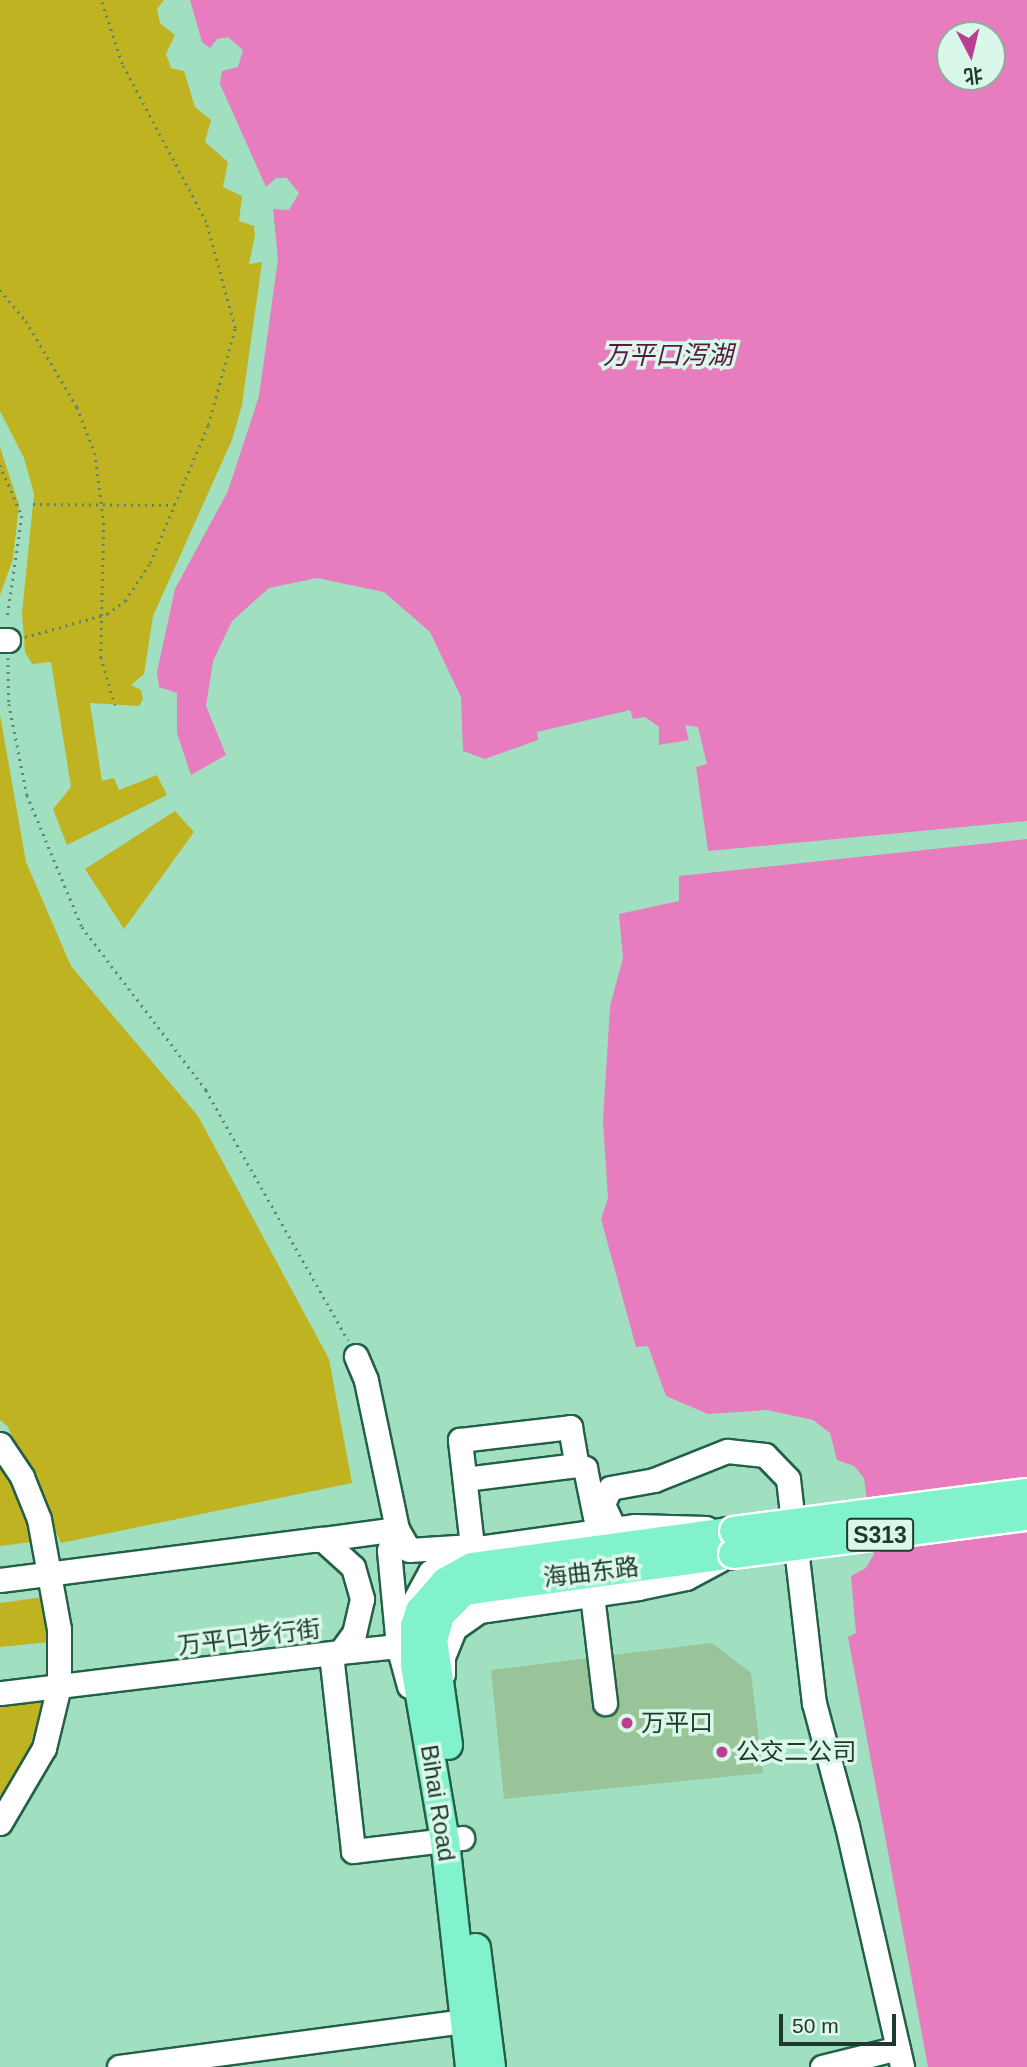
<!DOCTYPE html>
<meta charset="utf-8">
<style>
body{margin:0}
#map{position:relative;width:1027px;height:2067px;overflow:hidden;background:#a1dfc1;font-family:Arial,"Noto Sans SC",sans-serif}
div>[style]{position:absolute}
.green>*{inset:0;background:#c0b322}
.water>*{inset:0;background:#e77dbe}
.building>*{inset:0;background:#99c398}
.path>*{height:2.5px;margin-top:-1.25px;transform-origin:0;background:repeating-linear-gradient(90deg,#5c8672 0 2px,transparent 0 7px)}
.roads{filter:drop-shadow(2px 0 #236048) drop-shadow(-2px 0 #236048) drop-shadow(0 2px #236048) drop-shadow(0 -2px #236048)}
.minor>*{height:23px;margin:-11.5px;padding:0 11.5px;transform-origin:11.5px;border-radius:11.5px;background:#fff}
.major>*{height:28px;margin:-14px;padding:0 14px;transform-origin:14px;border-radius:14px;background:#81f2cc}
.bridges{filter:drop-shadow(2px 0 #fff) drop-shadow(-2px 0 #fff) drop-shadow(0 2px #fff) drop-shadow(0 -2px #fff)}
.major-bridge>*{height:28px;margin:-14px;padding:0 14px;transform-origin:14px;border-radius:14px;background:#81f2cc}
.dots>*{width:19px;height:19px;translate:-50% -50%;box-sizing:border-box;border:4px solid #d9f8e9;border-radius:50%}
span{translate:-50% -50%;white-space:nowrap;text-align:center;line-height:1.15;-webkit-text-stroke:7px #d9f8e9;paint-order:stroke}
.shield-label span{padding:2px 5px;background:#d9f8e9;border:2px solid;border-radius:5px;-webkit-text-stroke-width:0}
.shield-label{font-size:23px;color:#20392e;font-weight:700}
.street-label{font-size:24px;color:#20392e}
.poi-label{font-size:24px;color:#20392e}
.left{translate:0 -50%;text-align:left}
.water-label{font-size:26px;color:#591743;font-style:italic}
.north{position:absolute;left:936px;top:21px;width:70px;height:70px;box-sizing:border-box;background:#d9f8e9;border:2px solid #8fac9e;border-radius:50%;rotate:173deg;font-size:19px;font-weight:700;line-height:28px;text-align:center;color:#20392e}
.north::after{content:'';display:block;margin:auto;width:24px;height:32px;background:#bb3f91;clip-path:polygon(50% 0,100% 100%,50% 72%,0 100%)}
.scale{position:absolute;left:779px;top:2014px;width:117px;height:32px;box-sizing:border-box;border:4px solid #20392e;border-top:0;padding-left:9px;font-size:21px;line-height:24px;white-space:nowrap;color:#20392e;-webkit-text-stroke:5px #d9f8e9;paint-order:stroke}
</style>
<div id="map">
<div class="green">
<i style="clip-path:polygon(0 0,164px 0,157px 9px,160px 23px,175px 35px,166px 54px,171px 68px,184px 71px,195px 107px,211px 120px,205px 142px,228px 162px,223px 187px,242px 196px,239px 221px,254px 226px,255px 235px,249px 264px,262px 262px,242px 405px,232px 440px,153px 616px,144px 674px,131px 685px,141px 690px,143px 699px,139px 706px,90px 703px,102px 781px,114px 778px,119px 790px,157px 775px,167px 795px,67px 845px,53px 809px,71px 787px,51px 662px,32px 664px,25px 652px,22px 613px,34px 494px,24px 458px,0 411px)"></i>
<i style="clip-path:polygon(0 447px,19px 505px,13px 559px,0 595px)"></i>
<i style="clip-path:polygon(0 715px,26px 862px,71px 966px,198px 1116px,329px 1359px,352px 1483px,61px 1543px,8px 1427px,0 1420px)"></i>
<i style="clip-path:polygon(175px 811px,194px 832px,124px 929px,85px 869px)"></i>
<i style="clip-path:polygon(0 1458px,22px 1491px,39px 1541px,0 1546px)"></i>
<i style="clip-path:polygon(50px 1596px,51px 1642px,0 1647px,0 1603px)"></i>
<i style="clip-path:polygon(45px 1698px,30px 1746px,7px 1799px,0 1794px,0 1704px)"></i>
</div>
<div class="water">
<i style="clip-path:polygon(evenodd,190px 0,1027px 0,1027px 821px,708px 851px,696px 767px,707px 764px,698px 727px,685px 725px,689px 740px,659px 745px,659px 727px,645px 717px,633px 719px,630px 710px,537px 732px,538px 740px,485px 759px,463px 751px,461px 697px,430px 632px,384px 592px,317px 578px,269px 588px,232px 621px,213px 661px,206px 706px,226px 755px,191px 775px,177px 733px,177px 693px,159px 687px,157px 672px,175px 589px,228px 491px,259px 396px,278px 259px,273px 209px,289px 210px,299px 193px,287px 178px,276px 178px,266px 187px,220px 84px,222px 71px,238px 67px,243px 50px,228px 37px,217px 39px,210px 48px,202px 42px,190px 0,992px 35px,992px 77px,950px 77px,950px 35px,992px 35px)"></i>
<i style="clip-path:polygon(1027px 839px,1027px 2067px,928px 2067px,848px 1637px,856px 1633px,851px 1576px,866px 1568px,874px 1554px,864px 1478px,854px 1466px,837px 1460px,830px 1433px,813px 1420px,767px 1410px,708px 1414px,666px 1396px,648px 1346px,636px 1347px,601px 1219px,608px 1198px,603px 1121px,610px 1006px,623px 958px,619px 914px,679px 901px,679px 876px)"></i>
</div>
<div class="building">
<i style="clip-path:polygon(712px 1643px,751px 1673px,763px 1773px,504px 1799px,491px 1670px)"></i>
</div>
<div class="path">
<i style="left:0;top:290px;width:40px;rotate:50deg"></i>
<i style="left:26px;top:321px;width:100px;rotate:59.3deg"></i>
<i style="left:77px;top:407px;width:49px;rotate:68.6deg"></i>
<i style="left:95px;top:453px;width:71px;rotate:82.7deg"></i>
<i style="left:104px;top:523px;width:134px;rotate:91.3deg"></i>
<i style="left:101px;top:657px;width:50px;rotate:73.7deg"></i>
<i style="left:0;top:465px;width:56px;rotate:66.7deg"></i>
<i style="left:22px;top:516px;width:105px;rotate:98.2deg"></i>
<i style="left:33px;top:504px;width:141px;rotate:0.4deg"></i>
<i style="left:25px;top:637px;width:85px;rotate:-15.7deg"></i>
<i style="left:107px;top:614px;width:22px;rotate:-36deg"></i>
<i style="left:125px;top:601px;width:45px;rotate:-56.7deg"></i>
<i style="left:150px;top:563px;width:150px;rotate:-67.2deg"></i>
<i style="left:208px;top:425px;width:101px;rotate:-74.4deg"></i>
<i style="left:235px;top:328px;width:110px;rotate:-105.3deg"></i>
<i style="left:206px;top:222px;width:179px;rotate:-118deg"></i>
<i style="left:122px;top:64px;width:67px;rotate:-108.2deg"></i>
<i style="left:8px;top:658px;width:46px;rotate:88.8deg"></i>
<i style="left:9px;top:704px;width:93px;rotate:78.8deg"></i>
<i style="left:27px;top:795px;width:143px;rotate:67.4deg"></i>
<i style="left:82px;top:927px;width:205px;rotate:52.7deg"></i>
<i style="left:206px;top:1090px;width:288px;rotate:60.4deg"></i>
</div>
<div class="roads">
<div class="minor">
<i style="left:0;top:640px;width:8px"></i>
<i style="left:0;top:1444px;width:40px;rotate:56deg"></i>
<i style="left:22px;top:1477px;width:45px;rotate:68deg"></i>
<i style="left:39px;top:1519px;width:112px;rotate:79.7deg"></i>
<i style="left:59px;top:1629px;width:57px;rotate:90deg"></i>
<i style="left:59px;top:1686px;width:64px;rotate:103.6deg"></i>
<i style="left:44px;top:1748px;width:87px;rotate:120.4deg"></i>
<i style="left:465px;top:1479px;width:113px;rotate:-7.1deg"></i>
<i style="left:614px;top:1528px;width:26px;rotate:-115deg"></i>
<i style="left:603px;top:1504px;width:17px;rotate:-66deg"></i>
<i style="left:610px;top:1488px;width:45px;rotate:-10.3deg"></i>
<i style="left:654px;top:1480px;width:79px;rotate:-21.7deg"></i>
<i style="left:727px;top:1451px;width:38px;rotate:6deg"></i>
<i style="left:765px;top:1455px;width:33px;rotate:46deg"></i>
<i style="left:788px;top:1479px;width:226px;rotate:83.4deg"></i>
<i style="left:814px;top:1703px;width:127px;rotate:75deg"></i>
<i style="left:847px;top:1826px;width:247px;rotate:77.1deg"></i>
<i style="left:316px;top:1540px;width:82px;rotate:-7.7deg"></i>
<i style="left:397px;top:1529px;width:24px;rotate:60deg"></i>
<i style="left:409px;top:1550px;width:63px;rotate:-3.6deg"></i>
<i style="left:472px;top:1546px;width:107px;rotate:-96.5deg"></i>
<i style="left:460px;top:1440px;width:111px;rotate:-6.7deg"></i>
<i style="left:570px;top:1427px;width:39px;rotate:80deg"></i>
<i style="left:577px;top:1465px;width:9px;rotate:21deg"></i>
<i style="left:585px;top:1468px;width:50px;rotate:78.5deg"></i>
<i style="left:0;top:1580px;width:325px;rotate:-7.3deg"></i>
<i style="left:322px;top:1539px;width:42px;rotate:42.1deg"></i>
<i style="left:353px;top:1567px;width:33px;rotate:74deg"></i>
<i style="left:362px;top:1599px;width:35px;rotate:103deg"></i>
<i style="left:354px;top:1633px;width:24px;rotate:126deg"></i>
<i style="left:340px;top:1652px;width:342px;rotate:173.1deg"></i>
<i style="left:592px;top:1595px;width:109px;rotate:83.1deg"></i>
<i style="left:340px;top:1652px;width:58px;rotate:-5.9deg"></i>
<i style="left:398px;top:1646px;width:96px;rotate:-95.4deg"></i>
<i style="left:389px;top:1550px;width:22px;rotate:-69deg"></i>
<i style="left:397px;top:1529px;width:152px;rotate:-101.8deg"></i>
<i style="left:366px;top:1380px;width:26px;rotate:-113deg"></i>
<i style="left:331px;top:1654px;width:198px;rotate:83.6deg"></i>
<i style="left:353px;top:1851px;width:110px;rotate:-6.8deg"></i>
<i style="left:443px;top:1674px;width:17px;rotate:-90deg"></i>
<i style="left:443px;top:1657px;width:31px;rotate:-68deg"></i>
<i style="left:455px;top:1628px;width:29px;rotate:-35deg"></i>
<i style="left:479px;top:1611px;width:161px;rotate:-8.2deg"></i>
<i style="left:638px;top:1588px;width:49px;rotate:-11.8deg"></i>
<i style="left:686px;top:1578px;width:38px;rotate:-28deg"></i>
<i style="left:409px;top:1686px;width:41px;rotate:-105.4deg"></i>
<i style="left:398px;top:1646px;width:21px;rotate:-82deg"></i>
<i style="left:401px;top:1625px;width:60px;rotate:-61.3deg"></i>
<i style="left:430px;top:1572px;width:34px;rotate:-38deg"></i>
<i style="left:457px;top:1551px;width:180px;rotate:-8deg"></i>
<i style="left:635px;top:1526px;width:71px;rotate:1.6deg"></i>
<i style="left:119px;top:2067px;width:349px;rotate:-7.6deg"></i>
<i style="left:822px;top:2067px;width:78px;rotate:-14deg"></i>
</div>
<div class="major">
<i style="left:448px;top:1745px;width:106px;rotate:-98.1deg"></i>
<i style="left:433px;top:1640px;width:26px;rotate:-74deg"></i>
<i style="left:440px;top:1615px;width:34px;rotate:-45deg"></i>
<i style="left:464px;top:1591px;width:272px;rotate:-7.8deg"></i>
<i style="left:476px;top:1948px;width:120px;rotate:82.8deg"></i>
<i style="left:470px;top:2067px;width:227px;rotate:-96.3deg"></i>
<i style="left:445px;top:1841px;width:179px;rotate:-99.7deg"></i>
<i style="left:415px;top:1665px;width:39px;rotate:-90deg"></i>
<i style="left:415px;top:1626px;width:16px;rotate:-72deg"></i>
<i style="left:420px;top:1611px;width:38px;rotate:-49deg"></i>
<i style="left:445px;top:1582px;width:31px;rotate:-29deg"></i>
<i style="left:472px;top:1567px;width:264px;rotate:-7.8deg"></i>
</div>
</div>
<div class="bridges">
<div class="major-bridge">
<i style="left:734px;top:1531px;width:295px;rotate:-7.4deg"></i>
<i style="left:733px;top:1554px;width:296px;rotate:-7.4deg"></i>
</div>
</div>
<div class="dots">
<i style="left:627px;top:1723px;background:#bb3f91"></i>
<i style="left:722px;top:1752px;background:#bb3f91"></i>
</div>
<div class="shield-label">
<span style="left:880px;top:1535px">S313</span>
</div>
<div class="street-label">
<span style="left:591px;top:1572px;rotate:-7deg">海曲东路</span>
<span style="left:249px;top:1637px;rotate:-7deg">万平口步行街</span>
<span style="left:438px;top:1803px;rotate:81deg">Bihai Road</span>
</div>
<div class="poi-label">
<span class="left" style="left:641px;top:1723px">万平口</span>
<span class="left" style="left:736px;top:1752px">公交二公司</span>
</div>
<div class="water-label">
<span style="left:668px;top:356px">万平口泻湖</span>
</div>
<div class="north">北</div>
<div class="scale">50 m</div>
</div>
